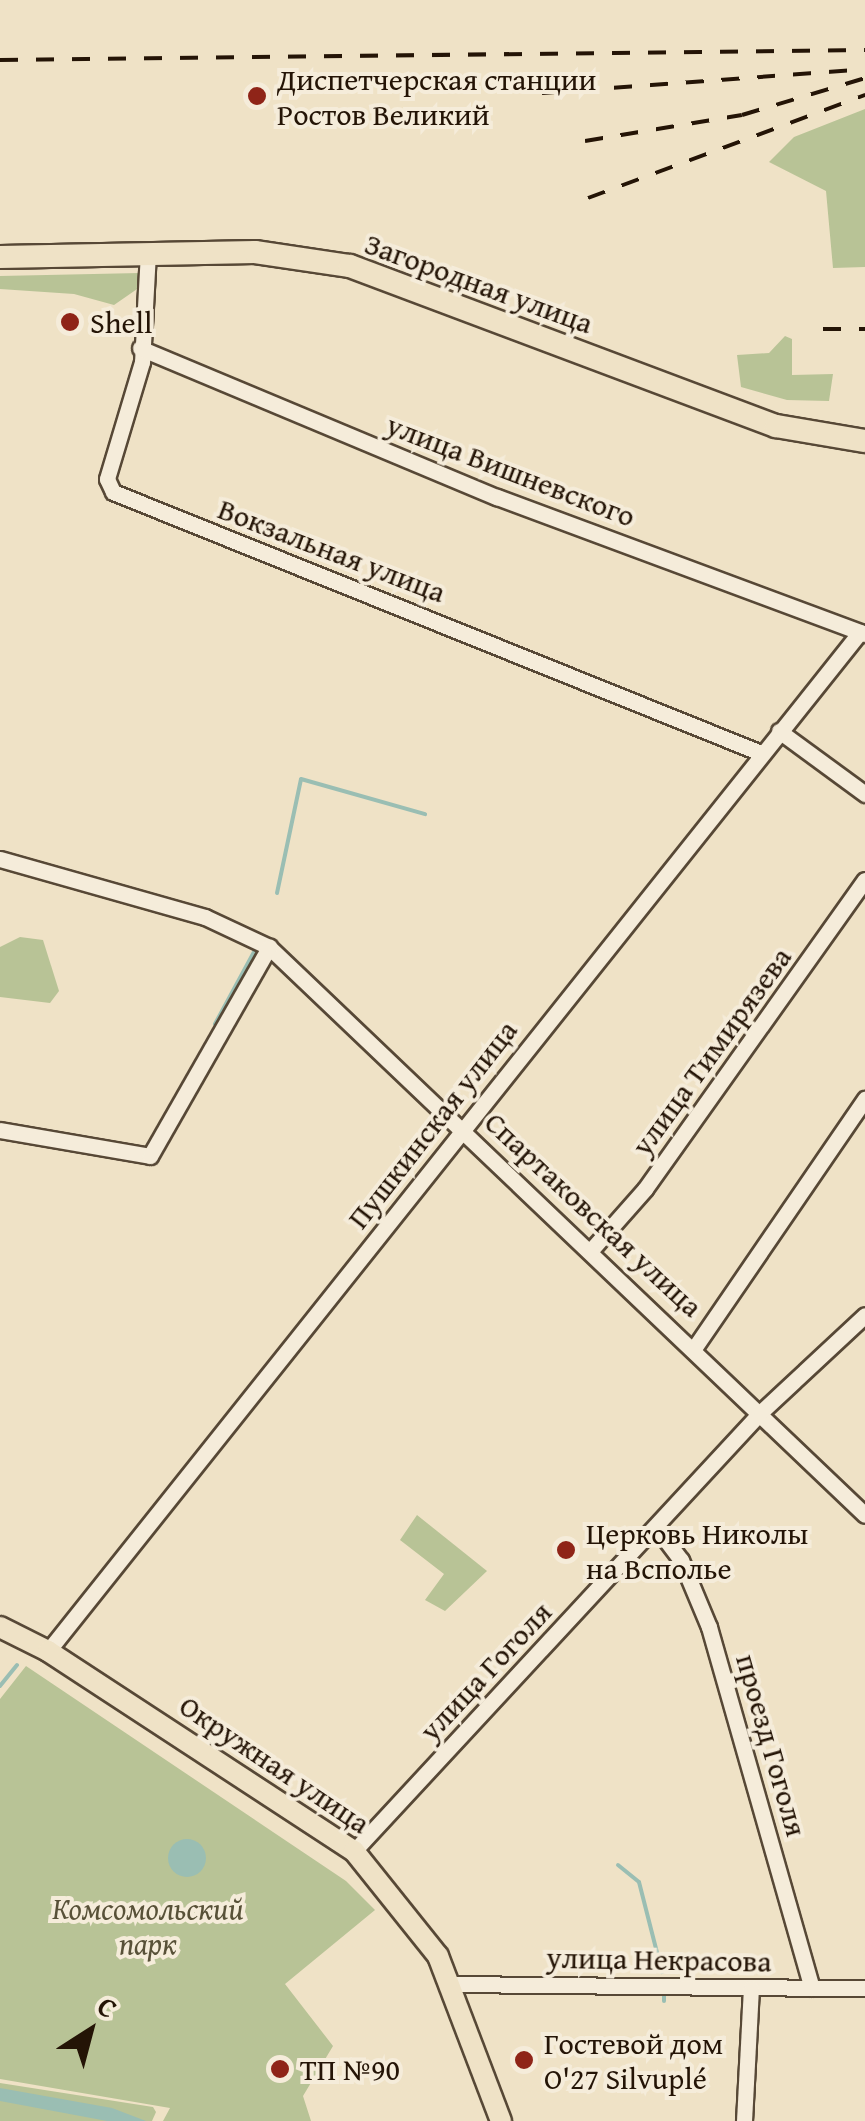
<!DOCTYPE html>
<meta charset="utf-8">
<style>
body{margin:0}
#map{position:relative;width:865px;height:2121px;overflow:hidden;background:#efe2c6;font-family:"Gentium Book Plus",serif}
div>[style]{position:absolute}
.green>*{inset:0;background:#b8c396}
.water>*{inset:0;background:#9abeb3}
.round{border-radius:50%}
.stream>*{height:4px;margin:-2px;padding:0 2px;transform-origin:2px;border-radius:2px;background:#9abeb3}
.roads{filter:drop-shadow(2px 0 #574836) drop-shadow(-2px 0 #574836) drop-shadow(0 2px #574836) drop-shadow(0 -2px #574836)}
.minor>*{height:15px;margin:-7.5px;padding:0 7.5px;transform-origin:7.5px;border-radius:7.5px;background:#f5ecda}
.major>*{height:20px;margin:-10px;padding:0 10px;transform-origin:10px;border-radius:10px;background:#efe2c6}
.highway>*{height:22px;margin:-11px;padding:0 11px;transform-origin:11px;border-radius:11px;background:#efe2c6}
.rail>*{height:4px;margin-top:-2px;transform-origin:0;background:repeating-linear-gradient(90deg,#241406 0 18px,transparent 0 36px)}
.dots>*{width:28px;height:28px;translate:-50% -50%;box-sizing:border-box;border:5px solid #f5ecda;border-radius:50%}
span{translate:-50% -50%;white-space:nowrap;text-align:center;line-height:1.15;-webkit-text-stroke:8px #f5ecda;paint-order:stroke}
.poi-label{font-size:30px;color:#241406}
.left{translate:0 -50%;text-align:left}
.street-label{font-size:30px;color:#241406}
.park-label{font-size:30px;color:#585138;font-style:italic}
.north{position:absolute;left:40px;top:1981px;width:100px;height:100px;-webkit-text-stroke:8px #f5ecda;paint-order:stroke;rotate:36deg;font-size:28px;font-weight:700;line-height:40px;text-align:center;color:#241406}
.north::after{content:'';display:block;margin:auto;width:35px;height:45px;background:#241406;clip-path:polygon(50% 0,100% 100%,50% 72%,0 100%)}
</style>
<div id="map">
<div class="green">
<i style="clip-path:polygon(865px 109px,865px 267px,833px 268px,826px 191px,769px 162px,794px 137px)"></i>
<i style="clip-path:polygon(140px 273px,140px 287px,114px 305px,74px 294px,0 289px,0 276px)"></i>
<i style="clip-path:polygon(785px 336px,792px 339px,792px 375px,833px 374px,829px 401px,787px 400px,741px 387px,737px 355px,769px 353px)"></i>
<i style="clip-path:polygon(20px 937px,43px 940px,59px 991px,50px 1003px,0 997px,0 947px)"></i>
<i style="clip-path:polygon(417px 1515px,487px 1571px,445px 1611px,425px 1600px,444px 1574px,400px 1540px)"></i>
<i style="clip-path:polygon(26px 1666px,346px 1881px,375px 1910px,285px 1984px,333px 2046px,303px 2096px,311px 2121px,163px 2121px,170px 2108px,0 2079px,0 1699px)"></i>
<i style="clip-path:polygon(0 2083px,153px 2107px,156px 2112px,152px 2121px,0 2121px)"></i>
</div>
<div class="water">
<i class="round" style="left:168px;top:1839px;width:38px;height:38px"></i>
<i style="clip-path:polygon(0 2088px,112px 2108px,146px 2121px,107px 2121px,0 2101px)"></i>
</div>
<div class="stream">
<i style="left:277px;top:893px;width:116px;rotate:-78.1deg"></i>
<i style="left:301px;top:779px;width:129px;rotate:15.8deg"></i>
<i style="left:215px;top:1024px;width:82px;rotate:-61.6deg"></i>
<i style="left:0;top:1686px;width:27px;rotate:-51deg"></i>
<i style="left:618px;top:1865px;width:27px;rotate:39deg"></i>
<i style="left:639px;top:1882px;width:93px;rotate:75.7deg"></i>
<i style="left:664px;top:1996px;width:5px;rotate:90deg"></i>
</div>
<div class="roads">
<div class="minor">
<i style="left:148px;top:252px;width:110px;rotate:93.1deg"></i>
<i style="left:142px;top:362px;width:122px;rotate:106.7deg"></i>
<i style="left:107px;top:479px;width:14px;rotate:65deg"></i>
<i style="left:113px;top:492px;width:699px;rotate:21.94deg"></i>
<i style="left:140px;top:348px;width:387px;rotate:22.7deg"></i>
<i style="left:497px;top:497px;width:393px;rotate:20.4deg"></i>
<i style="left:779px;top:731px;width:107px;rotate:36.2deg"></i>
<i style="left:0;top:859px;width:213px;rotate:15.8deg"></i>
<i style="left:205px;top:917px;width:71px;rotate:25.1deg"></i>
<i style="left:269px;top:947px;width:823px;rotate:43.62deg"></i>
<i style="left:0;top:1130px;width:152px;rotate:9.8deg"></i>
<i style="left:150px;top:1156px;width:241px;rotate:-60.3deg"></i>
<i style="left:592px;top:1249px;width:80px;rotate:-48.5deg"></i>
<i style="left:645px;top:1189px;width:379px;rotate:-54.6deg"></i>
<i style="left:695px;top:1347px;width:301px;rotate:-55.6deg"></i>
<i style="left:656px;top:1527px;width:41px;rotate:52.9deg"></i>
<i style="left:681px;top:1560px;width:73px;rotate:67.3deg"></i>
<i style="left:709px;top:1627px;width:375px;rotate:74.1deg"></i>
<i style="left:48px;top:1651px;width:1303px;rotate:-51.45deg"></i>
<i style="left:354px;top:1851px;width:599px;rotate:-47.17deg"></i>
<i style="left:761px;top:1412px;width:142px;rotate:-43deg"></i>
<i style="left:452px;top:1984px;width:413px;rotate:0.6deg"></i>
<i style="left:744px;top:2121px;width:133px;rotate:-87deg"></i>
</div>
<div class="major">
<i style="left:0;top:1627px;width:54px;rotate:26.6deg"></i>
<i style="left:48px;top:1651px;width:366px;rotate:33.2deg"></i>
<i style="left:354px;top:1851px;width:134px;rotate:51.3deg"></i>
<i style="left:438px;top:1956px;width:177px;rotate:69.1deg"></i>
</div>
<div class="highway">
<i style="left:0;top:257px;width:255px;rotate:-1.1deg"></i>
<i style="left:255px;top:252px;width:96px;rotate:8.4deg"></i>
<i style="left:350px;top:266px;width:455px;rotate:20.6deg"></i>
<i style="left:776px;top:426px;width:90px;rotate:9.6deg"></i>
</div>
</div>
<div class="rail">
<i style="left:0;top:60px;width:865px;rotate:-0.66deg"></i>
<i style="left:542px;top:93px;width:324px;rotate:-4.2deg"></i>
<i style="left:585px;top:141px;width:159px;rotate:-9.4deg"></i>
<i style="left:742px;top:115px;width:128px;rotate:-16.7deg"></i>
<i style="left:588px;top:198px;width:296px;rotate:-20.4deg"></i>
<i style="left:823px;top:329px;width:42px"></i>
</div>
<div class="dots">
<i style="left:257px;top:96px;background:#8f2418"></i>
<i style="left:70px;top:322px;background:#8f2418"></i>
<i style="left:566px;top:1550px;background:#8f2418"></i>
<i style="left:524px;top:2060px;background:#8f2418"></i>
<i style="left:280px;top:2069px;background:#8f2418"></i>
</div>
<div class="poi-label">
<span class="left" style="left:277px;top:96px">Диспетчерская станции<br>Ростов Великий</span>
<span class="left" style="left:90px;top:322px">Shell</span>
<span class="left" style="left:586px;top:1550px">Церковь Николы<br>на Всполье</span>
<span class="left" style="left:544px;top:2060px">Гостевой дом<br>O'27 Silvuplé</span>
<span class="left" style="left:300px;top:2069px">ТП №90</span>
</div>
<div class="street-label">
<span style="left:479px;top:283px;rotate:20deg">Загородная улица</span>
<span style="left:511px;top:470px;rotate:21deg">улица Вишневского</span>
<span style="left:332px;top:550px;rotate:21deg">Вокзальная улица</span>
<span style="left:711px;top:1051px;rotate:-54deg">улица Тимирязева</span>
<span style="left:432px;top:1124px;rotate:-52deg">Пушкинская улица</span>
<span style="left:594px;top:1214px;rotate:43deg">Спартаковская улица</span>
<span style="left:485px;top:1671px;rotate:-47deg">улица Гоголя</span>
<span style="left:772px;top:1745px;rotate:74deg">проезд Гоголя</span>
<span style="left:275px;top:1764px;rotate:34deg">Окружная улица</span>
<span style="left:659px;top:1959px;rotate:1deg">улица Некрасова</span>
</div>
<div class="park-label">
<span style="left:148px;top:1925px">Комсомольский<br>парк</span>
</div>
<div class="north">С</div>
</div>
